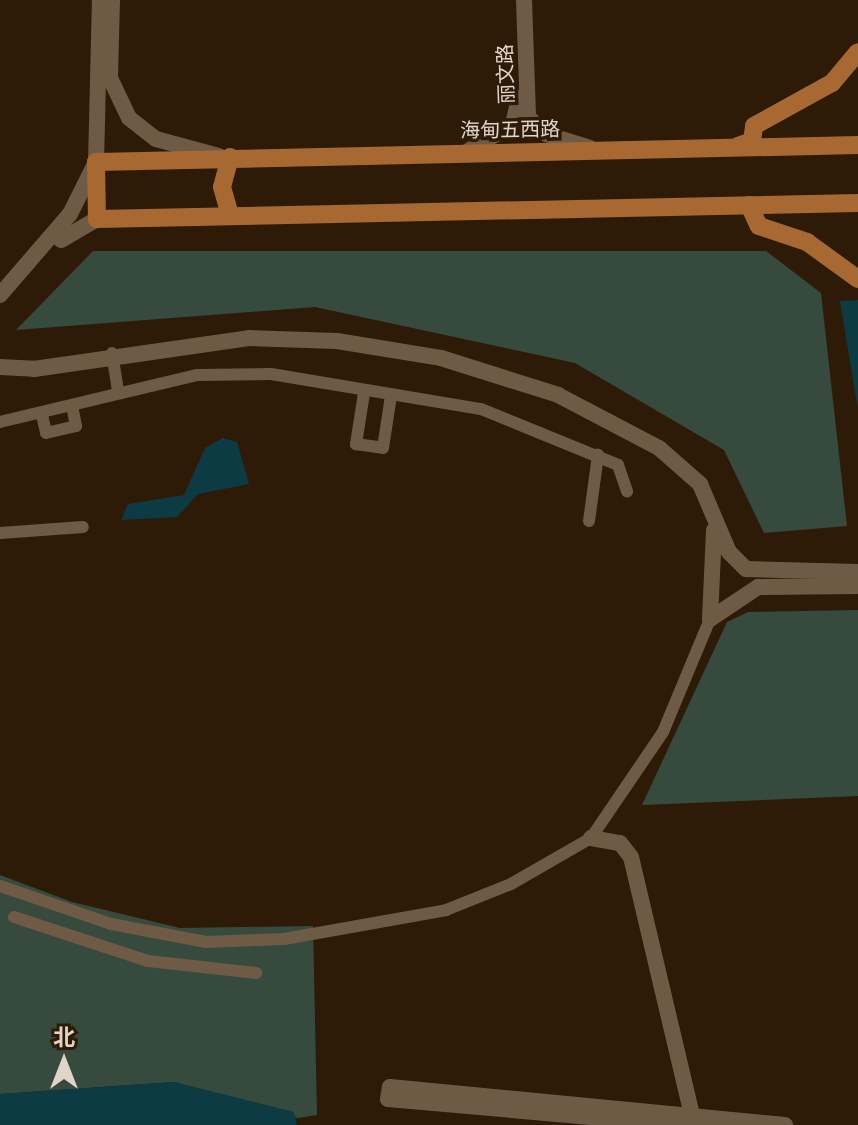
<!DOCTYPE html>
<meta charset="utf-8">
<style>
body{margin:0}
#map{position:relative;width:858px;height:1125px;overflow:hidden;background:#2d1b08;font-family:Commissioner,"Noto Sans SC",sans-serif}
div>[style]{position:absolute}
.green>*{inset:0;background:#374a3e}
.water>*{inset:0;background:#0c3b44}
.street>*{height:12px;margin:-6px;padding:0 6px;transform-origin:6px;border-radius:6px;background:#6f5a46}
.secondary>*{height:16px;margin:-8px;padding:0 8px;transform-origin:8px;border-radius:8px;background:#6f5a46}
.primary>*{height:18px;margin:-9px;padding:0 9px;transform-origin:9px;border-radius:9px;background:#a76931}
span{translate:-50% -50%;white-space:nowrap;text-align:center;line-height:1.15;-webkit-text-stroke:7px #2d1b08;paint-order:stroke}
.street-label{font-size:20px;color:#e1d5ca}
.north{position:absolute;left:24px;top:1021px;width:80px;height:80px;-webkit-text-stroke:6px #2d1b08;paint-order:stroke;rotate:0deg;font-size:22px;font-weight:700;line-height:32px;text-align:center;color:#e1d5ca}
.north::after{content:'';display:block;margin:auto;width:28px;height:36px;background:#e1d5ca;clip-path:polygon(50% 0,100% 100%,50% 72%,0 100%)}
</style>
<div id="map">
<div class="green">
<i style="clip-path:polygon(93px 251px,766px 251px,821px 293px,847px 526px,764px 533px,724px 450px,575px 363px,315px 307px,16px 330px)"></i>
<i style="clip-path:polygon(858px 610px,858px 796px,642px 805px,727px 622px,748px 612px)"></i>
<i style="clip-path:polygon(0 875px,72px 902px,180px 928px,313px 926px,317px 1115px,298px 1118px,174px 1082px,0 1094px)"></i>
</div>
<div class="water">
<i style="clip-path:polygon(858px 300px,858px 410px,840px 301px)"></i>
<i style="clip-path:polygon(223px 438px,237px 442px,249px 484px,198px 494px,177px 517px,121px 520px,128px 504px,184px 495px,205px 448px)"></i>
<i style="clip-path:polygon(174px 1082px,294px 1112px,297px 1125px,0 1125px,0 1094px)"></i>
</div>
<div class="street">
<i style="left:112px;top:353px;width:38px;rotate:81deg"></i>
<i style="left:364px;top:393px;width:52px;rotate:98.9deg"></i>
<i style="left:356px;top:444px;width:27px;rotate:8deg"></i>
<i style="left:383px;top:448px;width:53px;rotate:-81.3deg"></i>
<i style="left:42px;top:415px;width:18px;rotate:77deg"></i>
<i style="left:46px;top:433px;width:31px;rotate:-13deg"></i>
<i style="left:76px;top:426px;width:20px;rotate:-101deg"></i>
<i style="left:0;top:422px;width:203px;rotate:-13.4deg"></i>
<i style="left:197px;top:375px;width:74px;rotate:-0.8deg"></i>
<i style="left:271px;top:374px;width:213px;rotate:9.5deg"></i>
<i style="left:481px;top:409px;width:148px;rotate:22.2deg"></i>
<i style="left:618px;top:465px;width:28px;rotate:71deg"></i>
<i style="left:589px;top:521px;width:67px;rotate:-82.2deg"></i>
<i style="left:0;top:533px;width:83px;rotate:-4.1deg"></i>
<i style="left:0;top:886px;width:117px;rotate:18.9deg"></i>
<i style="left:111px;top:924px;width:97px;rotate:10.7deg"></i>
<i style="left:206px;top:942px;width:78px;rotate:-2.2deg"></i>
<i style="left:284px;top:939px;width:165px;rotate:-10.1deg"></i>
<i style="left:446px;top:910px;width:70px;rotate:-21.8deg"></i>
<i style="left:511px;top:884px;width:92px;rotate:-29.9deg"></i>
<i style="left:591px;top:838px;width:128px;rotate:-55.8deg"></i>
<i style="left:663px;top:732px;width:122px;rotate:-67.4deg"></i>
<i style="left:14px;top:917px;width:141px;rotate:18.2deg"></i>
<i style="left:148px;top:961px;width:109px;rotate:6.3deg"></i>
</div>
<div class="secondary">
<i style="left:112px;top:0;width:78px;rotate:91.5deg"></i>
<i style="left:110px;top:78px;width:44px;rotate:64.6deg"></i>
<i style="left:129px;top:118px;width:34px;rotate:38deg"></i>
<i style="left:156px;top:139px;width:65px;rotate:15.1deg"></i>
<i style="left:524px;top:0;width:117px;rotate:88deg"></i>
<i style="left:528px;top:117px;width:25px;rotate:43deg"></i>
<i style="left:546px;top:134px;width:46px;rotate:17.7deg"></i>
<i style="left:468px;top:151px;width:52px;rotate:-31deg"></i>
<i style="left:513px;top:124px;width:27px;rotate:-77deg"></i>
<i style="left:61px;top:240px;width:42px;rotate:-30.3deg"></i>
<i style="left:0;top:295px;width:107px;rotate:-49.2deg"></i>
<i style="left:70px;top:214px;width:58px;rotate:-63.4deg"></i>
<i style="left:96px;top:162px;width:162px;rotate:-88.6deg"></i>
<i style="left:0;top:367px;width:34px;rotate:3deg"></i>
<i style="left:34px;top:369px;width:217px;rotate:-8.2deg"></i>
<i style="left:249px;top:338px;width:88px;rotate:2deg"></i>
<i style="left:337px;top:341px;width:105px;rotate:9.3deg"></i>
<i style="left:441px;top:358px;width:123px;rotate:17.5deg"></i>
<i style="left:558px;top:395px;width:114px;rotate:27.7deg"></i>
<i style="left:659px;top:448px;width:55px;rotate:41.3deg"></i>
<i style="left:700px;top:484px;width:74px;rotate:66.9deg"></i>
<i style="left:729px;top:552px;width:24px;rotate:45deg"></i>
<i style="left:746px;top:569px;width:112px;rotate:1.5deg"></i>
<i style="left:710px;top:619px;width:89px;rotate:-87.4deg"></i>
<i style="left:710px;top:619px;width:58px;rotate:-33.7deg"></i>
<i style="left:758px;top:587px;width:100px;rotate:-0.6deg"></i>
<i style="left:591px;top:838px;width:29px;rotate:10deg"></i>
<i style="left:620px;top:843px;width:18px;rotate:52deg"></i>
<i style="left:631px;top:857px;width:274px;rotate:76.7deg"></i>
<i style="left:680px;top:1125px;width:293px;rotate:-174.9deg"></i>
<i style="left:388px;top:1099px;width:12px;rotate:-81deg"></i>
<i style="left:390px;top:1087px;width:397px;rotate:5.5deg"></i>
</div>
<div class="primary">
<i style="left:858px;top:145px;width:762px;rotate:178.72deg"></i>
<i style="left:96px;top:162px;width:57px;rotate:89deg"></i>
<i style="left:97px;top:219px;width:761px;rotate:-1.2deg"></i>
<i style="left:738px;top:146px;width:15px;rotate:-20deg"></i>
<i style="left:752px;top:141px;width:15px;rotate:-82deg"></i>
<i style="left:754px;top:126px;width:89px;rotate:-28.9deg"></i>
<i style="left:832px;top:83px;width:40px;rotate:-50deg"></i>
<i style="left:749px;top:205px;width:23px;rotate:65deg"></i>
<i style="left:759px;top:226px;width:51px;rotate:18.4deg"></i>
<i style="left:807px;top:242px;width:63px;rotate:36deg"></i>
<i style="left:230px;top:215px;width:29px;rotate:-106deg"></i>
<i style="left:222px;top:187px;width:31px;rotate:-75deg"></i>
</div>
<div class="street-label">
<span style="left:505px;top:74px;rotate:-92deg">丽文路</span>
<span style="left:510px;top:129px;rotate:-1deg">海甸五西路</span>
</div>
<div class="north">北</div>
</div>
